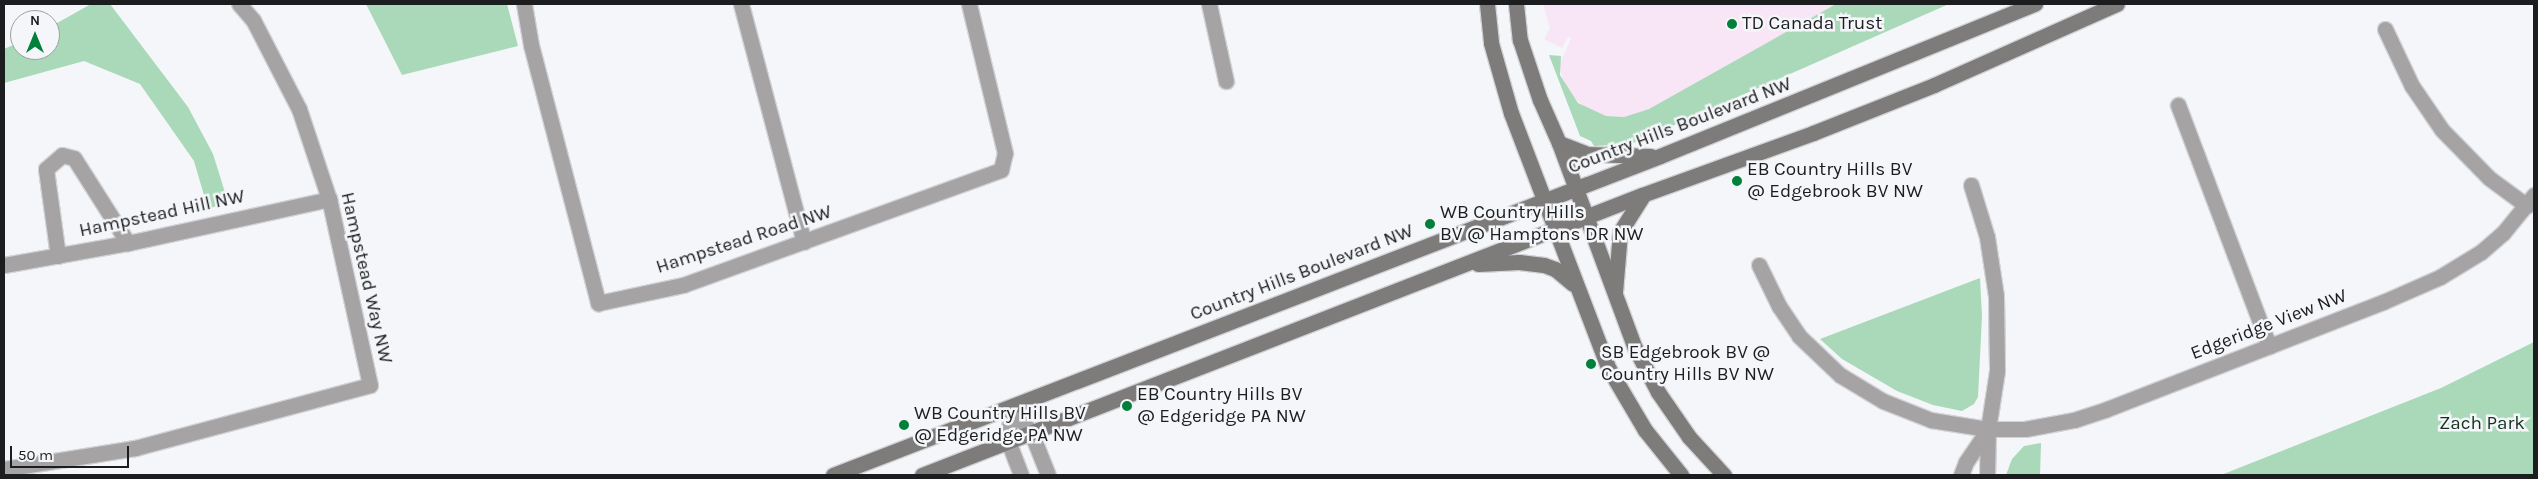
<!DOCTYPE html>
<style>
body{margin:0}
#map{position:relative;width:2538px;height:479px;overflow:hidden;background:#f4f6f9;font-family:Karla,sans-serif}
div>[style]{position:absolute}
.commercial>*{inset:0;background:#f8e5f6}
.green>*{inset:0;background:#a9d9b8}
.roads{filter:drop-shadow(1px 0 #d1d3d6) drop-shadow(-1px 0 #d1d3d6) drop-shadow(0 1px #d1d3d6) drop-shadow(0 -1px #d1d3d6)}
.street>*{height:15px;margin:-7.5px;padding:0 7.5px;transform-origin:7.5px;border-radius:7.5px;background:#a5a3a3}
.secondary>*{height:15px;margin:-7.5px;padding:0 7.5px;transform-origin:7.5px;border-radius:7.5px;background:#7e7b7b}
.dots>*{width:14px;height:14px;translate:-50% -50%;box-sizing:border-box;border:2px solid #f4f6f9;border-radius:50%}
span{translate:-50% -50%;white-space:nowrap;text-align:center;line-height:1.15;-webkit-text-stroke:5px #f4f6f9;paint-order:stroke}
.poi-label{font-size:19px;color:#1c1d1e}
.left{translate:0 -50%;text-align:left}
.street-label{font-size:19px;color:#1c1d1e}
.park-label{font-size:19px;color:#13321f}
.frame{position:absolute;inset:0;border:5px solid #1c1d1e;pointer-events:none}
.north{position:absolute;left:10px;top:10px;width:50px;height:50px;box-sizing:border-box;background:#f4f6f9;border:1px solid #9e9fa1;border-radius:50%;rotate:0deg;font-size:14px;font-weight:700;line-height:20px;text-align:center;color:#1c1d1e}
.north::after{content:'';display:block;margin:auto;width:18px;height:22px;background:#00803a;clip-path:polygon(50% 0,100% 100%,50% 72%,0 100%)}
.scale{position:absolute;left:10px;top:446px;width:119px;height:22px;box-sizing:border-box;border:2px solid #1c1d1e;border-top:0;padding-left:6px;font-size:15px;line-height:18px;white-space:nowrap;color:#1c1d1e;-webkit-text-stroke:4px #f4f6f9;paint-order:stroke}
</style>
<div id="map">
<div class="commercial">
<i style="clip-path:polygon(1543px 4px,1836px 4px,1649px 109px,1624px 117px,1606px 116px,1586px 108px,1567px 91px,1559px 66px,1571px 38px,1568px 37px,1562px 48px,1544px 39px,1550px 28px)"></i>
</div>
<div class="green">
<i style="clip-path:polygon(91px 4px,110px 4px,188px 107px,213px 154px,228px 202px,208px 209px,194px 161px,140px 84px,84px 61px,4px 83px,4px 49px,20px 42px,20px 50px,50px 50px,50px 27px)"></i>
<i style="clip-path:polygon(366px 4px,507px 4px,518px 46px,402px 75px)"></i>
<i style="clip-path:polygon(1836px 4px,1949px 4px,1631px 144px,1594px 146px,1591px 141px,1580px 136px,1549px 55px,1561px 56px,1560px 75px,1578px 103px,1606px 116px,1624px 117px,1649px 109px)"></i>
<i style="clip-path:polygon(1980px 278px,1982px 316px,1978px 397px,1974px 404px,1962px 411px,1933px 405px,1897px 391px,1842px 359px,1820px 339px)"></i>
<i style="clip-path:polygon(2534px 342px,2534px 475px,2221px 475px,2441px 388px)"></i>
<i style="clip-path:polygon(2041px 443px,2040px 475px,2006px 475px,2012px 459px,2024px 446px)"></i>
</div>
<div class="roads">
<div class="street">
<i style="left:524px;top:4px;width:42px;rotate:80.3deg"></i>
<i style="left:531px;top:45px;width:267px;rotate:75.4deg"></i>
<i style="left:598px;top:303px;width:87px;rotate:-12deg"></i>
<i style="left:683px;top:285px;width:338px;rotate:-19.9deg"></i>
<i style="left:1001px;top:170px;width:17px;rotate:-77deg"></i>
<i style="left:1005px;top:153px;width:153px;rotate:-103.6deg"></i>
<i style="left:741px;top:4px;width:246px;rotate:75.2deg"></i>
<i style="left:1209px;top:4px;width:79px;rotate:77.6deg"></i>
<i style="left:2385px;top:29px;width:63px;rotate:64.7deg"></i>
<i style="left:2412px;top:86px;width:53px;rotate:55.7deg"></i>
<i style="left:2442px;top:130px;width:67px;rotate:45.6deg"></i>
<i style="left:2489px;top:178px;width:47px;rotate:36.4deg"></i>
<i style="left:2178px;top:105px;width:258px;rotate:69.3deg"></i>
<i style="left:1971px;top:185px;width:54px;rotate:72.9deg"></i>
<i style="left:1987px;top:237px;width:60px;rotate:81.3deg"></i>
<i style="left:1996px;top:296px;width:75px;rotate:89.2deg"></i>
<i style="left:1997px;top:371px;width:59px;rotate:98.8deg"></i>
<i style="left:1988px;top:429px;width:46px;rotate:91.2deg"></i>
<i style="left:58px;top:256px;width:88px;rotate:-97.9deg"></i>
<i style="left:46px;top:169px;width:21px;rotate:-41deg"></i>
<i style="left:62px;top:155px;width:12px;rotate:14deg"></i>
<i style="left:74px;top:158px;width:101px;rotate:57.6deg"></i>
<i style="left:4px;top:265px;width:126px;rotate:-10.1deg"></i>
<i style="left:128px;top:243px;width:206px;rotate:-12.3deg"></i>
<i style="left:1759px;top:265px;width:46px;rotate:64deg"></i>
<i style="left:1779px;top:306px;width:36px;rotate:56deg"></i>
<i style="left:1799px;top:336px;width:57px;rotate:43.6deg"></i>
<i style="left:1840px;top:375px;width:50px;rotate:31.2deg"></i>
<i style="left:1883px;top:401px;width:52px;rotate:21.6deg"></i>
<i style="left:1931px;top:420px;width:58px;rotate:9deg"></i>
<i style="left:1988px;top:429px;width:37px"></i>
<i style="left:2025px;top:429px;width:50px;rotate:-10.4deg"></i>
<i style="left:2074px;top:420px;width:35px;rotate:-18deg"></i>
<i style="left:2107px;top:409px;width:296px;rotate:-21.2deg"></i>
<i style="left:2383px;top:302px;width:62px;rotate:-23.7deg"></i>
<i style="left:2440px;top:277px;width:48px;rotate:-31.4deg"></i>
<i style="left:2481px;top:252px;width:29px;rotate:-41deg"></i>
<i style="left:2503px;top:233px;width:49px;rotate:-50.8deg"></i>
<i style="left:1011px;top:408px;width:31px;rotate:50deg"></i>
<i style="left:1031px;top:432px;width:46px;rotate:68.4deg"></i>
<i style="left:1011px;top:408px;width:33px;rotate:95deg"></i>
<i style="left:1008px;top:441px;width:36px;rotate:69deg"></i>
<i style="left:4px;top:469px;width:133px;rotate:-9.1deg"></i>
<i style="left:135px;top:448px;width:243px;rotate:-15deg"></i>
<i style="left:370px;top:385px;width:190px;rotate:-102.4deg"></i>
<i style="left:329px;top:199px;width:95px;rotate:-108.4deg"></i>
<i style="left:299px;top:109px;width:100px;rotate:-117.3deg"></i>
<i style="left:253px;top:20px;width:21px;rotate:-131deg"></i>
<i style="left:1961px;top:475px;width:14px;rotate:-69deg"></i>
<i style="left:1966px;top:462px;width:40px;rotate:-56deg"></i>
</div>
<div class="secondary">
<i style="left:1487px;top:4px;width:39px;rotate:84deg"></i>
<i style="left:1491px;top:43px;width:73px;rotate:74.1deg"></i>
<i style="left:1511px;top:113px;width:274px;rotate:69.1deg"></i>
<i style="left:1609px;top:369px;width:71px;rotate:59.5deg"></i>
<i style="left:1645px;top:430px;width:58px;rotate:51.3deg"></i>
<i style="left:1516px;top:4px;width:36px;rotate:84deg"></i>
<i style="left:1520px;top:40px;width:63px;rotate:71.6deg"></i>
<i style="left:1540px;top:100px;width:47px;rotate:66.2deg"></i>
<i style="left:1559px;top:143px;width:219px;rotate:69.7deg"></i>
<i style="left:1635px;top:348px;width:50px;rotate:62.4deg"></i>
<i style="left:1658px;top:392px;width:55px;rotate:55.4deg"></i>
<i style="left:1689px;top:437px;width:52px;rotate:47.4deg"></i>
<i style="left:1559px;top:143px;width:30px;rotate:21deg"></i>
<i style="left:1587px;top:154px;width:64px;rotate:1.8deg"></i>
<i style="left:1478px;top:264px;width:41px;rotate:-2.8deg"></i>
<i style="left:1519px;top:262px;width:25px;rotate:7deg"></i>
<i style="left:1544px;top:265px;width:12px;rotate:20deg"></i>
<i style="left:1555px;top:269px;width:23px;rotate:40deg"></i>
<i style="left:1615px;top:292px;width:60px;rotate:-85.2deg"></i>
<i style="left:1620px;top:232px;width:41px;rotate:-57.8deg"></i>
<i style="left:833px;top:475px;width:886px;rotate:-21.09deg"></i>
<i style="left:1660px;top:156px;width:405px;rotate:-22.1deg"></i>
<i style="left:922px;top:475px;width:773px;rotate:-21.25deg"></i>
<i style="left:1642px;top:195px;width:182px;rotate:-19.9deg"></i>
<i style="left:1813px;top:133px;width:130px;rotate:-21.6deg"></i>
<i style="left:1934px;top:85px;width:200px;rotate:-23.9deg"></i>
</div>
</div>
<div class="dots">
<i style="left:1732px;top:24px;background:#00803a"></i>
<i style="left:1737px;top:181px;background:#00803a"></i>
<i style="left:1430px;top:224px;background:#00803a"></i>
<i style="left:1591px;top:364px;background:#00803a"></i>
<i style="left:1127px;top:406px;background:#00803a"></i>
<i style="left:904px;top:425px;background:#00803a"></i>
</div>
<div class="poi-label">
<span class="left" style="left:1742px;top:24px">TD Canada Trust</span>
<span class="left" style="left:1747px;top:181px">EB Country Hills BV<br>@ Edgebrook BV NW</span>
<span class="left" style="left:1440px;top:224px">WB Country Hills<br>BV @ Hamptons DR NW</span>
<span class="left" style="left:1601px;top:364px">SB Edgebrook BV @<br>Country Hills BV NW</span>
<span class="left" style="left:1137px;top:406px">EB Country Hills BV<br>@ Edgeridge PA NW</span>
<span class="left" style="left:914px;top:425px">WB Country Hills BV<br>@ Edgeridge PA NW</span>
</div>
<div class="street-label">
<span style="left:1680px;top:126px;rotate:-21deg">Country Hills Boulevard NW</span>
<span style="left:162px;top:214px;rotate:-12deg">Hampstead Hill NW</span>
<span style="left:744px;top:240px;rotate:-18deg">Hampstead Road NW</span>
<span style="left:1302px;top:273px;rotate:-21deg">Country Hills Boulevard NW</span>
<span style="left:366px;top:278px;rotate:77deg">Hampstead Way NW</span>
<span style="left:2269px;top:325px;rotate:-21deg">Edgeridge View NW</span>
</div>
<div class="park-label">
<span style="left:2482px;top:424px">Zach Park</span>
</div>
<div class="frame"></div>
<div class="north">N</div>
<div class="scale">50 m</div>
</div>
